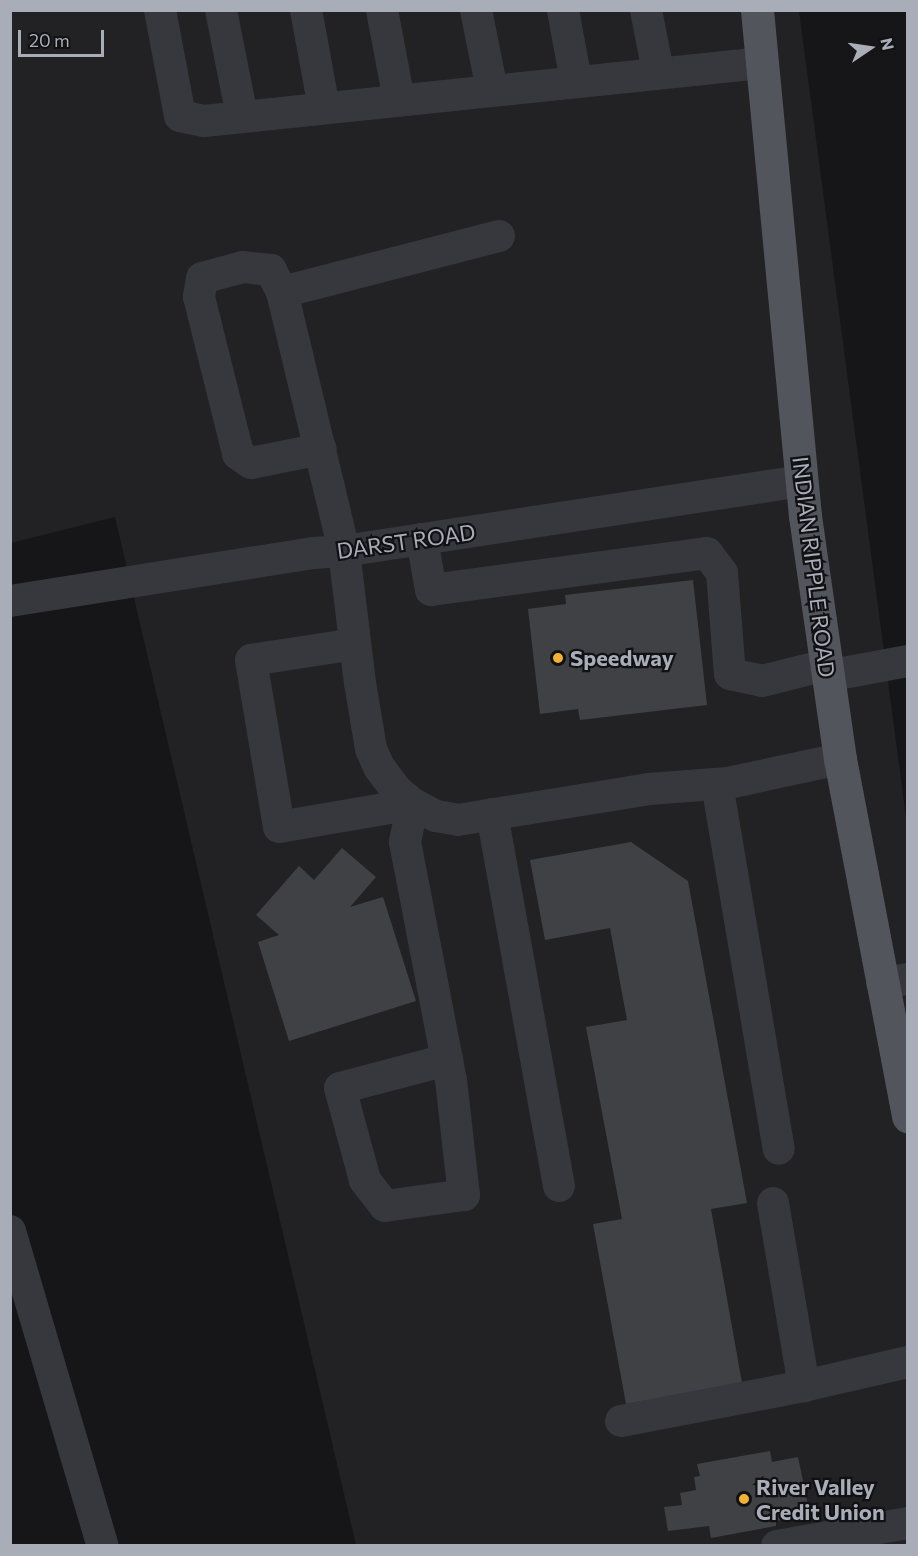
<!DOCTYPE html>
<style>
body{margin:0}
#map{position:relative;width:918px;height:1556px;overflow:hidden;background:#161618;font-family:Commissioner,sans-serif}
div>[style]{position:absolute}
.built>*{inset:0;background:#222225}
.building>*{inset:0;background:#404145}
.minor>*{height:32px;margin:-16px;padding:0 16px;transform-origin:16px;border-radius:16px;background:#37383d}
.major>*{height:33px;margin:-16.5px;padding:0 16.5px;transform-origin:16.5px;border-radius:16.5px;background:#53555c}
.dots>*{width:16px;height:16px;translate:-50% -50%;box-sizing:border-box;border:3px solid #111113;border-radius:50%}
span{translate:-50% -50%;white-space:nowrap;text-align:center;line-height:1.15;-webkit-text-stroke:4.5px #111113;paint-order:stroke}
.street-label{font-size:22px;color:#a8adb8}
.poi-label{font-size:22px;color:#a8adb8;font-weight:700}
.left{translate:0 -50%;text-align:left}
.frame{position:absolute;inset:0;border:12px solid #a8adb8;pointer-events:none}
.north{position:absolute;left:840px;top:18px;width:60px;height:60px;-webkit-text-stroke:4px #111113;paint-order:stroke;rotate:77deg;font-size:16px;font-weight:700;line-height:24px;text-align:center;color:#a8adb8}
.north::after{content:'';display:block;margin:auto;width:21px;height:27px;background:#a8adb8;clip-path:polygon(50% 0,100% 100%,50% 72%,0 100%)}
.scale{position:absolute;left:18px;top:30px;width:86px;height:27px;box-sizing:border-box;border:3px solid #a8adb8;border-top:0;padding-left:8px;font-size:18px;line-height:21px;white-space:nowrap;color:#a8adb8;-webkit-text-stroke:4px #111113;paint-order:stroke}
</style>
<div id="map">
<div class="built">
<i style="clip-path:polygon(11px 11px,799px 11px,907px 825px,907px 1545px,356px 1545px,115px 517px,11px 543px)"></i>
</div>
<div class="building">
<i style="clip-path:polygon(693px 580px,707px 705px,580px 720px,578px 709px,540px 714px,528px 609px,566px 604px,565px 595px)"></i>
<i style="clip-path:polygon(631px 842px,688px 881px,747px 1203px,711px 1209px,742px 1383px,626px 1404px,593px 1224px,622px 1219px,586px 1027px,627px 1020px,610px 928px,545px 940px,530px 860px)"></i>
<i style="clip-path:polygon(342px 848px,376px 877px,350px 907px,383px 897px,416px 1001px,289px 1041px,258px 942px,279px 935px,256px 915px,299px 866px,314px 880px)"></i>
<i style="clip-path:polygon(770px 1451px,772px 1462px,798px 1457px,810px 1515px,776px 1521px,776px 1526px,711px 1538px,709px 1526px,668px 1531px,664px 1507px,682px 1505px,680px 1493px,696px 1490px,694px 1477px,700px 1476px,697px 1464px)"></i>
</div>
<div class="minor">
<i style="left:160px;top:10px;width:108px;rotate:79.3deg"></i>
<i style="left:180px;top:116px;width:25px;rotate:12deg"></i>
<i style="left:204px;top:121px;width:560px;rotate:-5.94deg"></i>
<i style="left:221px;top:10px;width:108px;rotate:78.8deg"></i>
<i style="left:306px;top:10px;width:100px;rotate:79.6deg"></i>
<i style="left:382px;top:10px;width:92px;rotate:79.3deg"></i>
<i style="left:476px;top:10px;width:82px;rotate:78.7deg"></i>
<i style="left:563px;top:10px;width:72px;rotate:79.6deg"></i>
<i style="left:646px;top:10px;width:63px;rotate:79deg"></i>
<i style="left:499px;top:236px;width:224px;rotate:165.5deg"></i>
<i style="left:282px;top:292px;width:266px;rotate:76.5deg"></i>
<i style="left:344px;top:551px;width:133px;rotate:83.1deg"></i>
<i style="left:360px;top:683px;width:67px;rotate:80.5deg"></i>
<i style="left:371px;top:749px;width:20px;rotate:66deg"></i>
<i style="left:379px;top:767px;width:30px;rotate:53deg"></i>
<i style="left:397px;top:791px;width:21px;rotate:39deg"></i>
<i style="left:413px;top:804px;width:26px;rotate:28deg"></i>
<i style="left:436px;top:816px;width:22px;rotate:10deg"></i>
<i style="left:458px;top:820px;width:193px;rotate:-9.2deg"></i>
<i style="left:649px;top:789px;width:79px;rotate:-4.3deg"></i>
<i style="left:728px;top:783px;width:115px;rotate:-12.1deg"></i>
<i style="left:282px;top:292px;width:25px;rotate:-117deg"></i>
<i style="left:271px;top:270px;width:28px;rotate:-174deg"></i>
<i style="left:243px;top:267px;width:42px;rotate:165deg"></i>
<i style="left:202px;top:278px;width:19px;rotate:99deg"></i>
<i style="left:199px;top:297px;width:162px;rotate:76deg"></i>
<i style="left:238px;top:454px;width:16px;rotate:35deg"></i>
<i style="left:251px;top:463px;width:71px;rotate:-11.3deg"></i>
<i style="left:422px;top:539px;width:52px;rotate:80deg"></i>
<i style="left:431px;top:590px;width:278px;rotate:-7.6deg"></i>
<i style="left:707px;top:553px;width:25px;rotate:53deg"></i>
<i style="left:722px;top:573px;width:101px;rotate:85.5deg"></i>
<i style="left:730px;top:674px;width:33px;rotate:12deg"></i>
<i style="left:762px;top:681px;width:66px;rotate:-14deg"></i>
<i style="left:10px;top:601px;width:307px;rotate:-9deg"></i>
<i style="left:313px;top:553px;width:31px;rotate:-4deg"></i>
<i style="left:344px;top:551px;width:463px;rotate:-8.7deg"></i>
<i style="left:355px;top:644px;width:105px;rotate:171.3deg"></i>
<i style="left:251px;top:660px;width:169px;rotate:80.5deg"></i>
<i style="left:279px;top:827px;width:136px;rotate:-9.7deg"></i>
<i style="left:413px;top:804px;width:39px;rotate:102deg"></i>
<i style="left:405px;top:842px;width:242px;rotate:79.1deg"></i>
<i style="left:451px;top:1080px;width:116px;rotate:83.6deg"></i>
<i style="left:464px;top:1195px;width:80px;rotate:172.1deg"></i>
<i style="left:385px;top:1206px;width:33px;rotate:-128deg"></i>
<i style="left:365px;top:1180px;width:95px;rotate:-105.2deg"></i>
<i style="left:340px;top:1088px;width:111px;rotate:-14.7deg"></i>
<i style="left:827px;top:676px;width:82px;rotate:-10.5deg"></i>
<i style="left:717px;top:784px;width:370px;rotate:80.4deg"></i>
<i style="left:492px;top:814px;width:378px;rotate:79.8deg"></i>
<i style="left:882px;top:983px;width:26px;rotate:-9deg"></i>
<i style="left:773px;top:1203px;width:186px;rotate:80.4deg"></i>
<i style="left:10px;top:1231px;width:328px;rotate:73.6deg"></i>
<i style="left:621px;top:1421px;width:186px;rotate:-10.8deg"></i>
<i style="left:804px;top:1386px;width:107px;rotate:-13deg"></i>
<i style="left:777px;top:1546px;width:133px;rotate:-10deg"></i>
</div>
<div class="major">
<i style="left:757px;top:10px;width:508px;rotate:84.58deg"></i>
<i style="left:805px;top:516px;width:246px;rotate:81.8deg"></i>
<i style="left:840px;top:759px;width:364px;rotate:79.2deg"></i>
</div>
<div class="dots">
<i style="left:558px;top:658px;background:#f2b134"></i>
<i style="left:744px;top:1499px;background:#f2b134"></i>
</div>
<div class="street-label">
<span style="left:406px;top:541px;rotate:-8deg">DARST ROAD</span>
<span style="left:814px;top:567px;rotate:83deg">INDIAN RIPPLE ROAD</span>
</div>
<div class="poi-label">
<span class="left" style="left:570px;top:658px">Speedway</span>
<span class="left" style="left:756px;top:1499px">River Valley<br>Credit Union</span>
</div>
<div class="frame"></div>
<div class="north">N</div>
<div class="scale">20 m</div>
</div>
